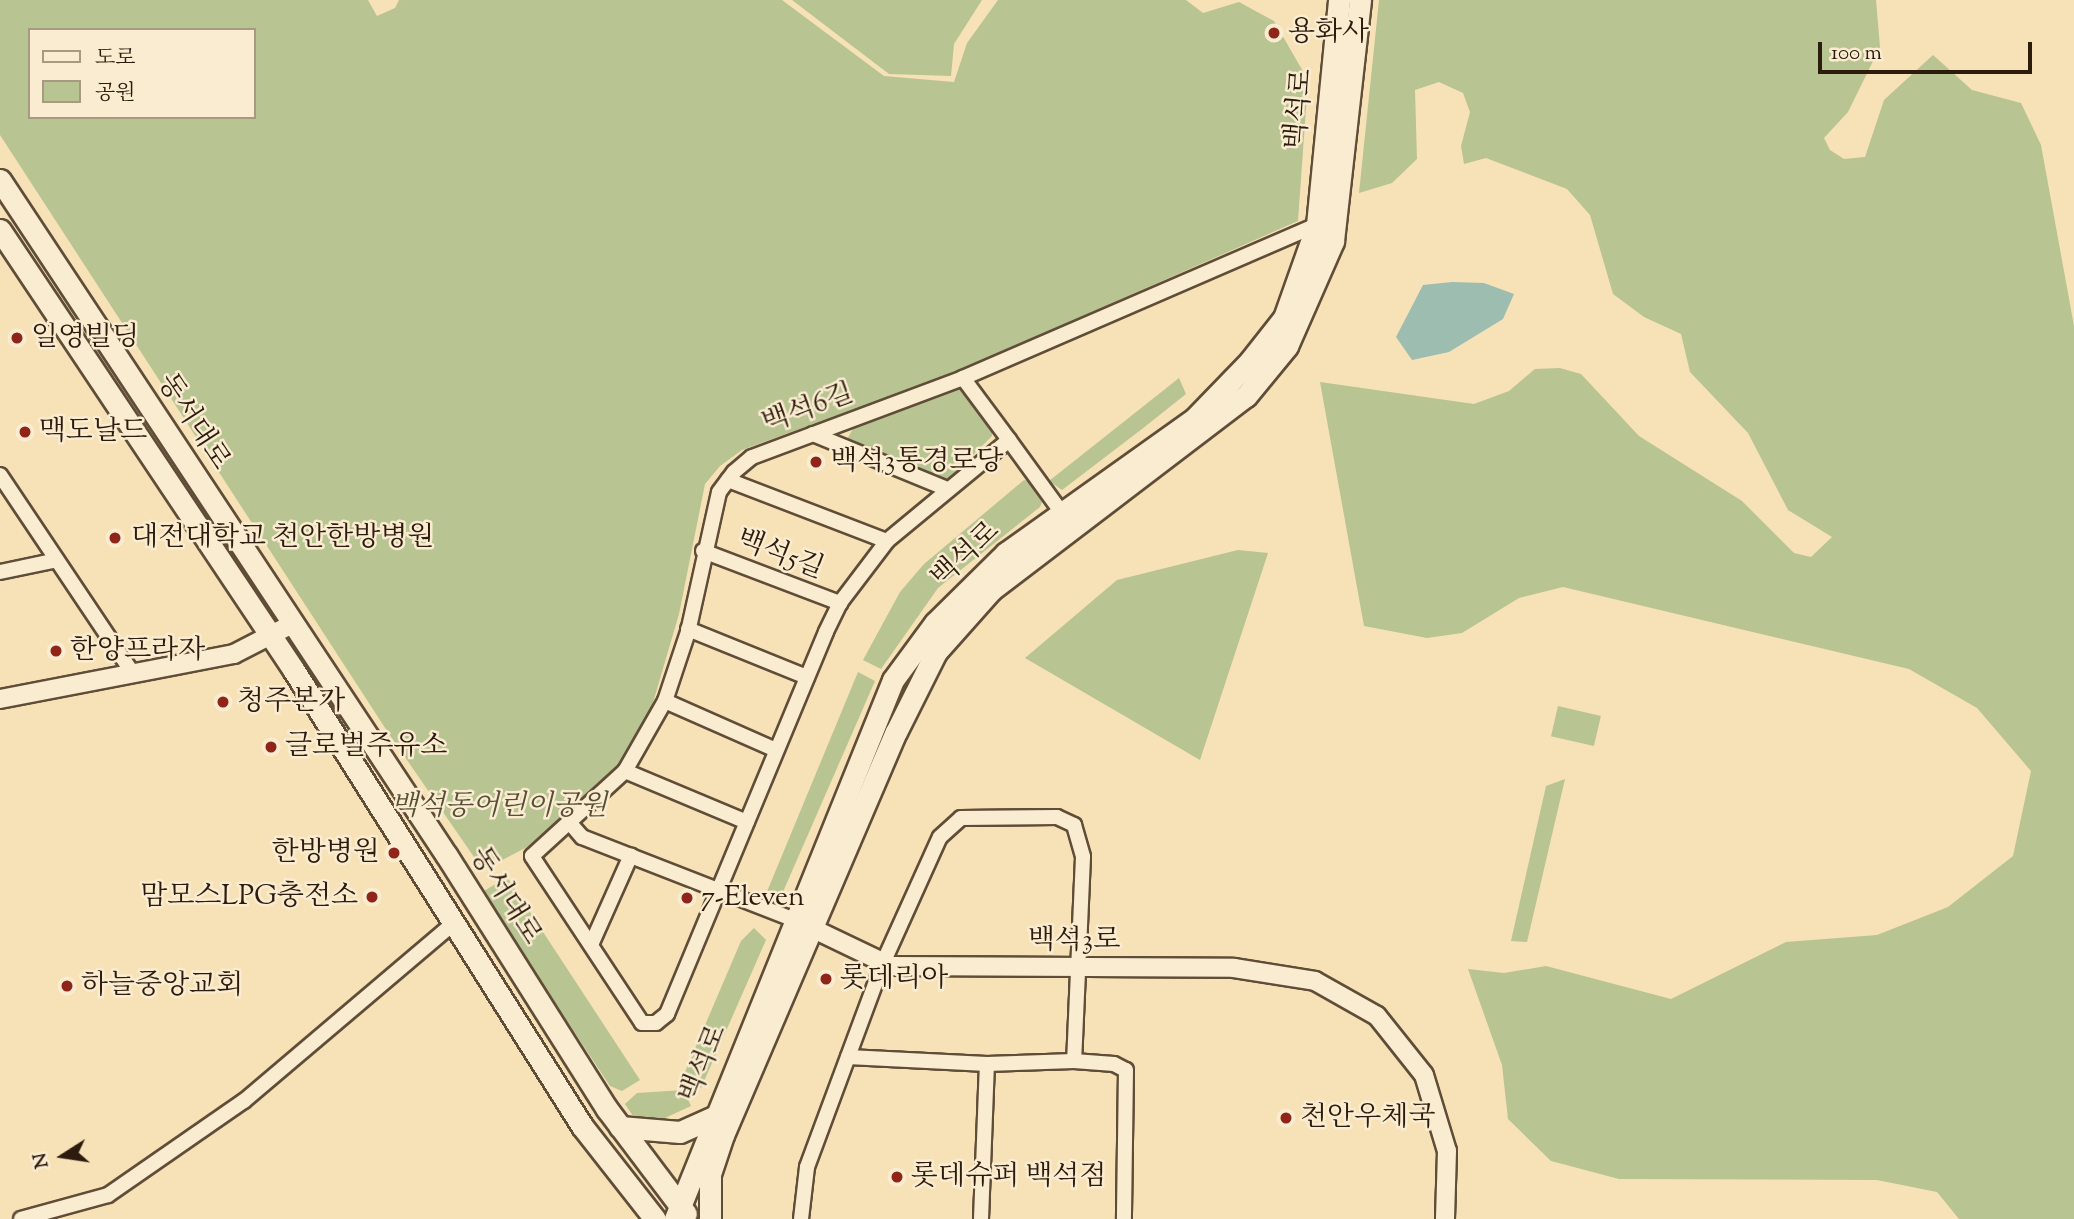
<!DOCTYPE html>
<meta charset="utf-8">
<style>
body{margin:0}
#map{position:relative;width:2074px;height:1219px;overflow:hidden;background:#f7e1b7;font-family:"Sorts Mill Goudy","Noto Serif KR",serif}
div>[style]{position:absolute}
.green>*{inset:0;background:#b8c492;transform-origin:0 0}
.water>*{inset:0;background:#9dbdb0}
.roads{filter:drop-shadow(2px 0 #604d38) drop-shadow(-2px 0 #604d38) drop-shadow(0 2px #604d38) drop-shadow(0 -2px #604d38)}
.minor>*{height:14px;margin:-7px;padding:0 7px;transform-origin:7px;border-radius:7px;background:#faecd0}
.tertiary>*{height:18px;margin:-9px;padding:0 9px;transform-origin:9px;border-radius:9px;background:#faecd0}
.secondary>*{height:21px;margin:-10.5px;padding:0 10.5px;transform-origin:10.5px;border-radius:10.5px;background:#faecd0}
.dots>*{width:19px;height:19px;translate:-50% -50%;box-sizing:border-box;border:4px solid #faecd0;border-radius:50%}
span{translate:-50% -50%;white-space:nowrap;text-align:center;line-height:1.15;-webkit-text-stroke:5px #faecd0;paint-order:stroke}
.poi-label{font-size:28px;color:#2d1c0d}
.left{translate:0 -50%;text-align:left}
.right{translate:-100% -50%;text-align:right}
.street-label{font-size:28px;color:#2d1c0d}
.park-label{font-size:28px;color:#574e35;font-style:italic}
.legend{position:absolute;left:28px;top:28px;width:228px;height:91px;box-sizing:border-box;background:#faecd0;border:2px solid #a89982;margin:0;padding:9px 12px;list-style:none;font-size:21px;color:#2d1c0d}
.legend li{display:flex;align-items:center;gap:14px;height:35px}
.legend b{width:35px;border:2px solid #a89982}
.north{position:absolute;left:28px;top:1121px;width:70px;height:70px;-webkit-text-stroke:5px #faecd0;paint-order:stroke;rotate:258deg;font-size:19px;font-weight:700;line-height:28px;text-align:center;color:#2d1c0d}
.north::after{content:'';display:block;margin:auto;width:24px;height:32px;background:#2d1c0d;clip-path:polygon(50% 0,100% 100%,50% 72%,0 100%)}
.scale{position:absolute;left:1818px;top:42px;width:214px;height:32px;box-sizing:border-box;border:4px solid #2d1c0d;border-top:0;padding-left:9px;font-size:21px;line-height:24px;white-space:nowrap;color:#2d1c0d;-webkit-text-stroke:5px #faecd0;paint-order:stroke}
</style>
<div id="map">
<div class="green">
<i style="clip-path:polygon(evenodd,0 0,368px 0,377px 16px,395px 8px,399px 0,782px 0,884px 76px,954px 82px,967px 43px,998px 0,1186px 0,1203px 13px,1239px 2px,1274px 21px,1308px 80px,1298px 221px,956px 372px,742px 450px,720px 466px,705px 484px,679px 614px,652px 706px,613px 773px,529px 846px,483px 870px,389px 734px,0 135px,0 0,30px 30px,254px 30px,254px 117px,30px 117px,30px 30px)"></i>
<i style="clip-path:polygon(792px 0,982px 0,954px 44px,951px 76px,889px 74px)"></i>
<i style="clip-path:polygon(1379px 0,1876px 0,1880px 47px,1848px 112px,1824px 138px,1830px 150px,1844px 159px,1865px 157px,1884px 100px,1933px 55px,1972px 90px,2021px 103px,2041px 145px,2074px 326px,2074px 1219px,1959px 1219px,1937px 1192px,1877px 1180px,1619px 1179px,1551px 1161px,1508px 1119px,1502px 1065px,1468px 969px,1504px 973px,1546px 966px,1671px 999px,1786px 942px,1877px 935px,1948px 907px,2013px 856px,2031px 771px,1977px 708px,1909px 669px,1563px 587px,1519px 598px,1462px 633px,1427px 638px,1364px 626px,1320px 382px,1474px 404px,1509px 391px,1535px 369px,1560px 368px,1581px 374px,1639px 436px,1742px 501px,1794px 553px,1811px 557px,1832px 537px,1788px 510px,1748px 433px,1690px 372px,1681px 334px,1644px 317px,1613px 294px,1590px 215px,1567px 189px,1486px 158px,1464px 164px,1461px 146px,1470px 112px,1463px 93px,1439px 82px,1415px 90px,1417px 159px,1392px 183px,1359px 193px)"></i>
<i style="clip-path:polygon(1179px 378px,1186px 394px,1142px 429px,1062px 490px,1049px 481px)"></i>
<i style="clip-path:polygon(961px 386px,992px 421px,992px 436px,951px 477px,941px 480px,846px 441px,857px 422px)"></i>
<i style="clip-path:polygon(1024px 480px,1029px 481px,1042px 502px,1040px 507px,938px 588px,881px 669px,863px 660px,900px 592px,924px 564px)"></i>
<i style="clip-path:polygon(1238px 550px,1268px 553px,1200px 760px,1025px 658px,1117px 580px)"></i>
<i style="clip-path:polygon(858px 672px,875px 681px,779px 901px,766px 894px)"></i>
<i style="left:1558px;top:706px;width:44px;height:31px;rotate:13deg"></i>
<i style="clip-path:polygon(1565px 779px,1527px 942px,1511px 941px,1546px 786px)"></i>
<i style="clip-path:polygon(507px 877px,640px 1080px,622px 1091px,610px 1086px,484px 896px,484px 891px)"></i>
<i style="clip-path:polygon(754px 928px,766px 940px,701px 1088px,685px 1072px,741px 941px)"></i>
<i style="clip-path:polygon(684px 1090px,691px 1106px,654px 1123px,635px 1119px,625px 1104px,637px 1093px)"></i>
</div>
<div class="water">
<i style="clip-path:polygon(1452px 282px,1484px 283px,1514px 294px,1503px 319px,1449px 352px,1412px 360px,1396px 337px,1423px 285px)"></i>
</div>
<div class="roads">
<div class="minor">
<i style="left:963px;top:378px;width:77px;rotate:53.4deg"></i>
<i style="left:813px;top:434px;width:145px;rotate:22.3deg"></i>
<i style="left:0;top:475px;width:237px;rotate:56.2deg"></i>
<i style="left:728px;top:480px;width:170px;rotate:21deg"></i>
<i style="left:1062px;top:513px;width:90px;rotate:-126deg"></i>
<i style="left:1009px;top:440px;width:158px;rotate:140.4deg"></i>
<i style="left:887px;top:541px;width:78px;rotate:127.2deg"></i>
<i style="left:840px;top:603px;width:32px;rotate:116deg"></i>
<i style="left:826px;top:632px;width:414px;rotate:112.6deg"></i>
<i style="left:667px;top:1014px;width:14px;rotate:141deg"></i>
<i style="left:656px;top:1023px;width:14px;rotate:180deg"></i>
<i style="left:642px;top:1023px;width:200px;rotate:-123.4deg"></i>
<i style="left:532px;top:856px;width:126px;rotate:-42.4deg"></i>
<i style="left:625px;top:771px;width:81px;rotate:-60.3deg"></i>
<i style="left:665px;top:701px;width:73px;rotate:-71.6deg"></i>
<i style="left:688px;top:632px;width:143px;rotate:-77.5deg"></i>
<i style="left:719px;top:492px;width:25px;rotate:-53deg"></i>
<i style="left:734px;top:472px;width:23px;rotate:-40deg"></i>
<i style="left:752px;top:457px;width:225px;rotate:-20.5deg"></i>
<i style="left:963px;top:378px;width:386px;rotate:-23.4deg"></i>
<i style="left:703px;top:551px;width:147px;rotate:20.8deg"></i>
<i style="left:0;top:572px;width:58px;rotate:-11.9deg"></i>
<i style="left:688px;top:629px;width:128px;rotate:22deg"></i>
<i style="left:665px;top:701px;width:121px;rotate:23.8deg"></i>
<i style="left:625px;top:771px;width:132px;rotate:22.7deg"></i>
<i style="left:569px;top:822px;width:20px;rotate:49deg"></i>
<i style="left:582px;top:837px;width:225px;rotate:21.3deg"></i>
<i style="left:591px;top:945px;width:98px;rotate:-66deg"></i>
<i style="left:848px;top:1057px;width:139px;rotate:2.9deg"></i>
<i style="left:987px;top:1064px;width:87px;rotate:-2deg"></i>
<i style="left:21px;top:1219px;width:90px;rotate:-15.4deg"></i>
<i style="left:108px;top:1195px;width:165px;rotate:-34.7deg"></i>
<i style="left:244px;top:1101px;width:275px;rotate:-40.3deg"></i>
<i style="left:801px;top:1219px;width:52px;rotate:-83.4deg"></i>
<i style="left:807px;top:1167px;width:218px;rotate:-69.6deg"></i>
<i style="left:883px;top:963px;width:138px;rotate:-65.7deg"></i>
<i style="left:940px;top:837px;width:28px;rotate:-42deg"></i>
<i style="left:961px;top:818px;width:96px;rotate:-0.6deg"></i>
<i style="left:1057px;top:817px;width:19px;rotate:25deg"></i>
<i style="left:1074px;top:825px;width:33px;rotate:74deg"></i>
<i style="left:1083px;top:857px;width:204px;rotate:92.5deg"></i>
<i style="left:1074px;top:1061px;width:40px;rotate:4.3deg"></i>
<i style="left:1114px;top:1064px;width:13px;rotate:27deg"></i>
<i style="left:1126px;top:1070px;width:149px;rotate:90.8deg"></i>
<i style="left:981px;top:1219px;width:155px;rotate:-87.8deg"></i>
</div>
<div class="tertiary">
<i style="left:0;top:699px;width:238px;rotate:-10.9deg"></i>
<i style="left:234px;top:654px;width:65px;rotate:-27.3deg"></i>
<i style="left:799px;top:922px;width:102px;rotate:25.6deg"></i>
<i style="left:891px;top:966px;width:343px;rotate:0.3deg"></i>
<i style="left:1234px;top:968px;width:82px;rotate:9.1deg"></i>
<i style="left:1315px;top:981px;width:71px;rotate:29.4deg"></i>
<i style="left:1377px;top:1016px;width:75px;rotate:51.5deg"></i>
<i style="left:1424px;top:1075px;width:79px;rotate:73.2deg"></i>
<i style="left:1447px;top:1151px;width:68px;rotate:91.7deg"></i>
</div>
<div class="secondary">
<i style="left:0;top:180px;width:810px;rotate:56.53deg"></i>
<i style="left:447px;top:856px;width:299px;rotate:57.7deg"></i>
<i style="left:607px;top:1109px;width:131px;rotate:53deg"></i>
<i style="left:0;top:230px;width:528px;rotate:56.28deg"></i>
<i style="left:293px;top:669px;width:541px;rotate:57.69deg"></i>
<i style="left:582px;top:1126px;width:118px;rotate:51.9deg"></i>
<i style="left:620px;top:1127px;width:60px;rotate:4.8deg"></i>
<i style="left:680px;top:1132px;width:36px;rotate:-24deg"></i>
<i style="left:675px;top:1219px;width:581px;rotate:-67.98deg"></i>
<i style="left:893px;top:680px;width:71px;rotate:-53.6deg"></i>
<i style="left:935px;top:623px;width:100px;rotate:-44.6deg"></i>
<i style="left:1006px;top:553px;width:232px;rotate:-35.5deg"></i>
<i style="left:1195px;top:418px;width:79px;rotate:-46deg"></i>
<i style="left:1250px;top:361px;width:55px;rotate:-51.7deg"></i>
<i style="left:1284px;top:318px;width:99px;rotate:-70.5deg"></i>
<i style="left:1317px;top:225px;width:226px;rotate:-84.4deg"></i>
<i style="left:710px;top:1219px;width:45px;rotate:-90deg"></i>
<i style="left:710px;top:1174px;width:41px;rotate:-71.6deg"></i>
<i style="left:723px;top:1135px;width:439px;rotate:-66.8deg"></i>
<i style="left:896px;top:732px;width:89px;rotate:-63.4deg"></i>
<i style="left:936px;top:652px;width:83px;rotate:-48.4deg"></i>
<i style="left:991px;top:590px;width:320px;rotate:-37.3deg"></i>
<i style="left:1246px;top:396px;width:65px;rotate:-50.6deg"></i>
<i style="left:1287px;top:346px;width:115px;rotate:-66.3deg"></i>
<i style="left:1333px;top:241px;width:243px;rotate:-83.6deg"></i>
</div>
</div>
<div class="dots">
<i style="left:1274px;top:33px;background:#8f2418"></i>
<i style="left:17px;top:338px;background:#8f2418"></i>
<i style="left:25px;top:432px;background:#8f2418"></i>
<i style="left:816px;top:462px;background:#8f2418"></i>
<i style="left:115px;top:538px;background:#8f2418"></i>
<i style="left:56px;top:651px;background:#8f2418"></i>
<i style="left:223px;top:702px;background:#8f2418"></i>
<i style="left:271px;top:747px;background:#8f2418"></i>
<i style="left:394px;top:853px;background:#8f2418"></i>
<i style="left:372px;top:897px;background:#8f2418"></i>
<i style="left:687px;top:898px;background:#8f2418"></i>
<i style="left:826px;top:979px;background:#8f2418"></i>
<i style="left:67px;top:986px;background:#8f2418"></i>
<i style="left:1286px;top:1118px;background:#8f2418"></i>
<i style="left:897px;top:1177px;background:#8f2418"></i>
</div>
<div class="poi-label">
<span class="left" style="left:1288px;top:33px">용화사</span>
<span class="left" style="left:31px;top:338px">일영빌딩</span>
<span class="left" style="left:39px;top:432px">맥도날드</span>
<span class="left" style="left:830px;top:462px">백석3통경로당</span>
<span class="left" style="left:131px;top:538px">대전대학교 천안한방병원</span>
<span class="left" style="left:70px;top:651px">한양프라자</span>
<span class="left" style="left:237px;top:702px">청주본가</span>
<span class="left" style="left:285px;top:747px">글로벌주유소</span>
<span class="right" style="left:380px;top:853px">한방병원</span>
<span class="right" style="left:358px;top:897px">맘모스LPG충전소</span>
<span class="left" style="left:701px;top:898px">7-Eleven</span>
<span class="left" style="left:840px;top:979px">롯데리아</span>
<span class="left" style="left:81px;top:986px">하늘중앙교회</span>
<span class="left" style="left:1300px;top:1118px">천안우체국</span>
<span class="left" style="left:911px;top:1177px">롯데슈퍼 백석점</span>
</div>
<div class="street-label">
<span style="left:1300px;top:109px;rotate:-85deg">백석로</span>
<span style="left:808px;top:409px;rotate:-20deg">백석6길</span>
<span style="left:193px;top:422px;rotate:57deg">동서대로</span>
<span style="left:780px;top:555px;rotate:21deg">백석5길</span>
<span style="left:966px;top:555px;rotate:-43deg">백석로</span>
<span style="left:505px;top:896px;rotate:58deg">동서대로</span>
<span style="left:1074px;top:941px">백석3로</span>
<span style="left:704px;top:1064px;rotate:-68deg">백석로</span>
</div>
<div class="park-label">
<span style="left:499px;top:807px">백석동어린이공원</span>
</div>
<ul class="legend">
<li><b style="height:9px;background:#faecd0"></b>도로</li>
<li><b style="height:19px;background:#b8c492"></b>공원</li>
</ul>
<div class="north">N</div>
<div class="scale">100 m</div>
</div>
